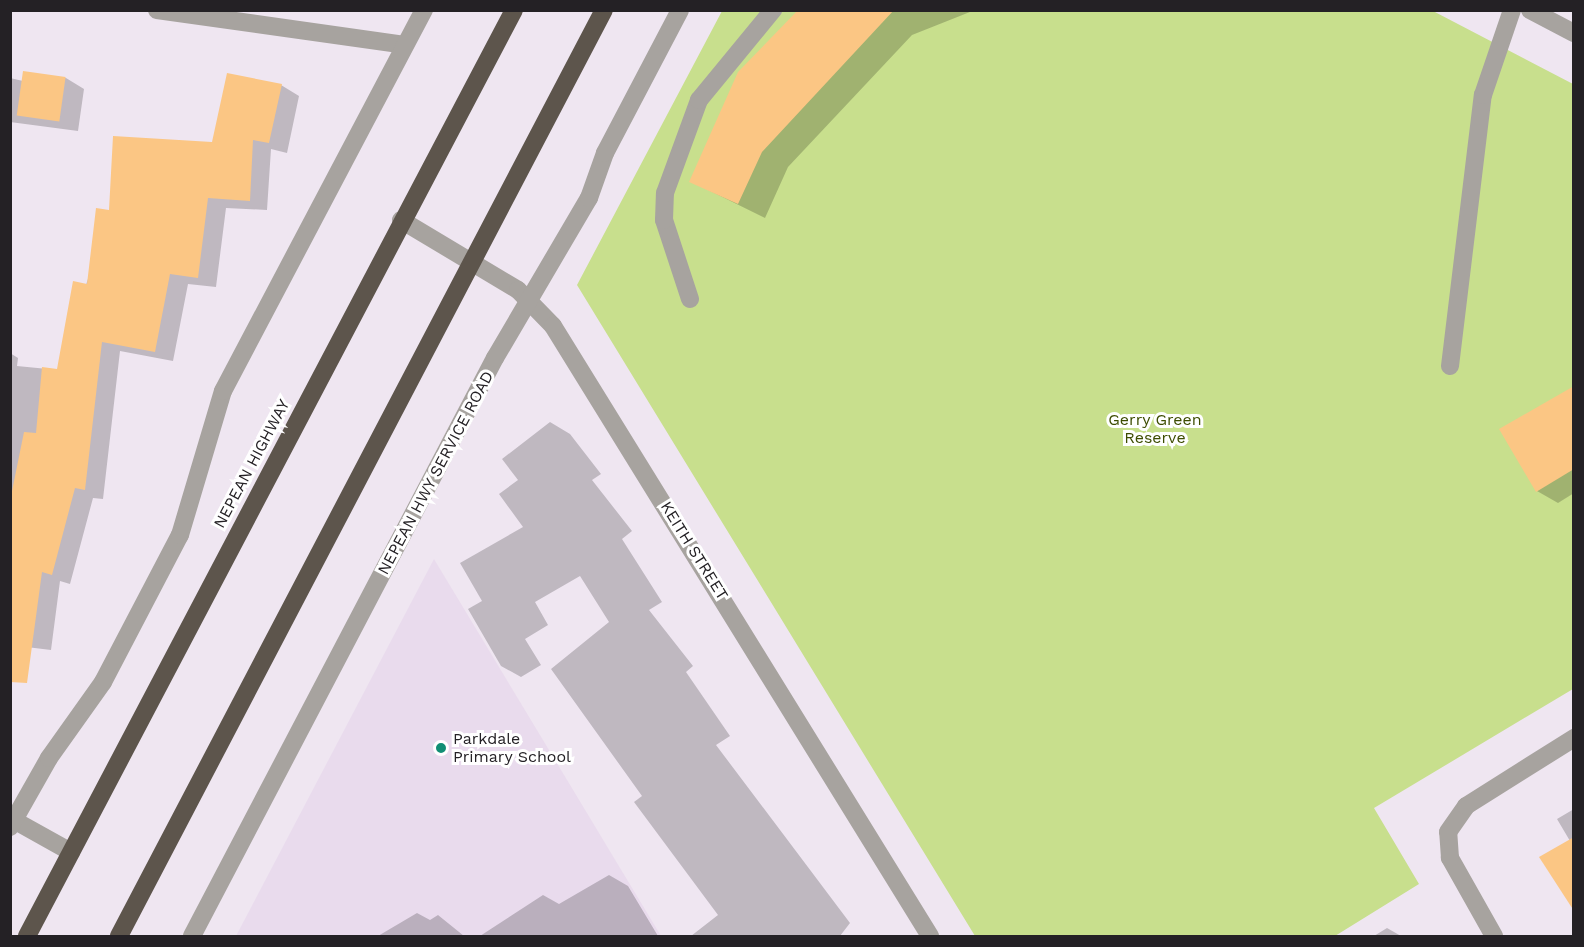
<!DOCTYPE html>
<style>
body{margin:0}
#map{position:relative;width:1584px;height:947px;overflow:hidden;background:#efe6f1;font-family:"Work Sans",sans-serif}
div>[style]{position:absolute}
.built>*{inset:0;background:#e9dbed}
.green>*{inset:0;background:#c8df8d}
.shadow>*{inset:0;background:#0003}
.building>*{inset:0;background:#fbc684;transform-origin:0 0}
.minor>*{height:18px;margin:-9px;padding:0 9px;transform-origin:9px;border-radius:9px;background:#a7a39f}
.highway>*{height:18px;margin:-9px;padding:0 9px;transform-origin:9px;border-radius:9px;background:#5d554c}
.dots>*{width:16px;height:16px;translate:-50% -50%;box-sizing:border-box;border:3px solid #fff;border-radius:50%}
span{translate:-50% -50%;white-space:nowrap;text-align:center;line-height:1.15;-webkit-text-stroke:6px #fff;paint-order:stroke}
.park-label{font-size:16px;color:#3d4c00}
.street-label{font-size:16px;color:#242125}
.poi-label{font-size:16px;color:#242125}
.left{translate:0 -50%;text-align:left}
.frame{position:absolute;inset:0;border:12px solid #242125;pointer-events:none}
</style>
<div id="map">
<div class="built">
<i style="clip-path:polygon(434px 559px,661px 936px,236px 936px)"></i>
</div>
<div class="green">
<i style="clip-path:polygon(722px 11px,1433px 11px,1573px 84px,1573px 689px,1374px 808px,1419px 884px,1335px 936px,975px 936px,577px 285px)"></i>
</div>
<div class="shadow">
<i style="clip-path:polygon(801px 10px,975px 10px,912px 35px,788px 167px,765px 218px,690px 181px)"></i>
<i style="clip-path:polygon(24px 73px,66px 78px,84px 89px,78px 131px,10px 122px,10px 78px,23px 81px)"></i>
<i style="clip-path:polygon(281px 85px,299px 96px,287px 153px,271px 149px,267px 210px,226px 208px,216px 287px,188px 284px,173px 361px,120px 351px,103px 499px,93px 498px,70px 584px,60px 581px,51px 650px,10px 645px,10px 353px,18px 358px,17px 366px,58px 370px,110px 212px,214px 144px)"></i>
<i style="clip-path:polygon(1574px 388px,1574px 493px,1558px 503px,1537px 491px)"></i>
<i style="clip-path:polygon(550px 422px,570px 434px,601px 474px,592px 480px,632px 531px,622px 539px,662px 602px,649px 610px,693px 666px,686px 672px,730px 736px,716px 745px,850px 923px,840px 936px,691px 936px,718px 915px,634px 802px,642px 796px,551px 669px,609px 622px,580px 576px,535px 602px,548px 625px,525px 639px,541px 665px,521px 677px,501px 666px,468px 609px,482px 601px,460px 563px,523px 527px,499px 494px,518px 480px,502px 459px)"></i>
<i style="clip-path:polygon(1574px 809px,1574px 909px,1570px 841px,1557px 819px)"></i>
<i style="clip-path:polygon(609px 875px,628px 886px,658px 936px,480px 936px,543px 895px,559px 904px)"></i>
<i style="clip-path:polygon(417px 913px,430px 920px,438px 915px,464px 936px,378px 936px)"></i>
<i style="clip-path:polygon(1387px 928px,1401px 936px,1402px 936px,1374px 936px)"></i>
</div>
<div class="building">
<i style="clip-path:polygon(798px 10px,894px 10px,762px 152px,738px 204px,689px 182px,738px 72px)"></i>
<i style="left:23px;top:71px;width:43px;height:45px;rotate:8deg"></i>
<i style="clip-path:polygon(227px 73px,282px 84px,269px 143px,253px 140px,250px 201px,208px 198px,198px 278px,170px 274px,155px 352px,102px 342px,85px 490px,75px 488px,52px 575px,42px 572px,27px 683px,10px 682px,10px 501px,24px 432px,36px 433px,42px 367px,57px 369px,73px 281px,87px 284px,96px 208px,109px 210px,113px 136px,212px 142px)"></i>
<i style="clip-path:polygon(1574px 386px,1574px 469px,1536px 492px,1499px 429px)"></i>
<i style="clip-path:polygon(1574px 837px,1574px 911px,1539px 857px)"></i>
</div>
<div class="minor">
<i style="left:157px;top:10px;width:250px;rotate:8deg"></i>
<i style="left:1530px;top:10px;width:50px;rotate:27.6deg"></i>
<i style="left:401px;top:220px;width:136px;rotate:30.9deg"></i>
<i style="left:518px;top:290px;width:50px;rotate:45.8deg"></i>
<i style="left:553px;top:326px;width:717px;rotate:58.28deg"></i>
<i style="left:690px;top:299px;width:83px;rotate:-108.2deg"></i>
<i style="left:664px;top:220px;width:27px;rotate:-88deg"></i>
<i style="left:665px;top:193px;width:99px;rotate:-69.9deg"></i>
<i style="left:699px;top:100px;width:117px;rotate:-50.6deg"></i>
<i style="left:1450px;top:366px;width:273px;rotate:-83.1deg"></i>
<i style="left:1483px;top:95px;width:90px;rotate:-71.2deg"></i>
<i style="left:10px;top:818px;width:70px;rotate:29.1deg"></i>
<i style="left:10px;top:827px;width:79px;rotate:-60.5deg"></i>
<i style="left:49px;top:758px;width:93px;rotate:-54.6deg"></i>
<i style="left:103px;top:682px;width:166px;rotate:-62.4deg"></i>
<i style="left:180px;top:535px;width:150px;rotate:-73.4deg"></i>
<i style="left:223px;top:391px;width:431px;rotate:-62.2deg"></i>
<i style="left:192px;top:936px;width:653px;rotate:-62.34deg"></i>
<i style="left:495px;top:358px;width:186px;rotate:-59.6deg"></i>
<i style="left:589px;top:198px;width:48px;rotate:-70.4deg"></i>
<i style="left:605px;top:153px;width:161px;rotate:-62.3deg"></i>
<i style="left:1494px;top:936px;width:90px;rotate:-119.4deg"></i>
<i style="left:1450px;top:858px;width:26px;rotate:-94deg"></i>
<i style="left:1448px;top:832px;width:32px;rotate:-55deg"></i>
<i style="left:1466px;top:806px;width:128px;rotate:-32.2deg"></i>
</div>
<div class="highway">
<i style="left:27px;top:936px;width:1046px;rotate:-62.26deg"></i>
<i style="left:119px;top:936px;width:1045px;rotate:-62.36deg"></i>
</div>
<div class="dots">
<i style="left:441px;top:748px;background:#118e74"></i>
</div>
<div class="park-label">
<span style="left:1155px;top:429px">Gerry Green<br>Reserve</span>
</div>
<div class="street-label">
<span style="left:252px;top:464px;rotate:-62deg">NEPEAN HIGHWAY</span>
<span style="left:436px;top:473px;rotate:-62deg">NEPEAN HWY SERVICE ROAD</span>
<span style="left:694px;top:551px;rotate:58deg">KEITH STREET</span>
</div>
<div class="poi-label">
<span class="left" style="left:453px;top:748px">Parkdale<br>Primary School</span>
</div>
<div class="frame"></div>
</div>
